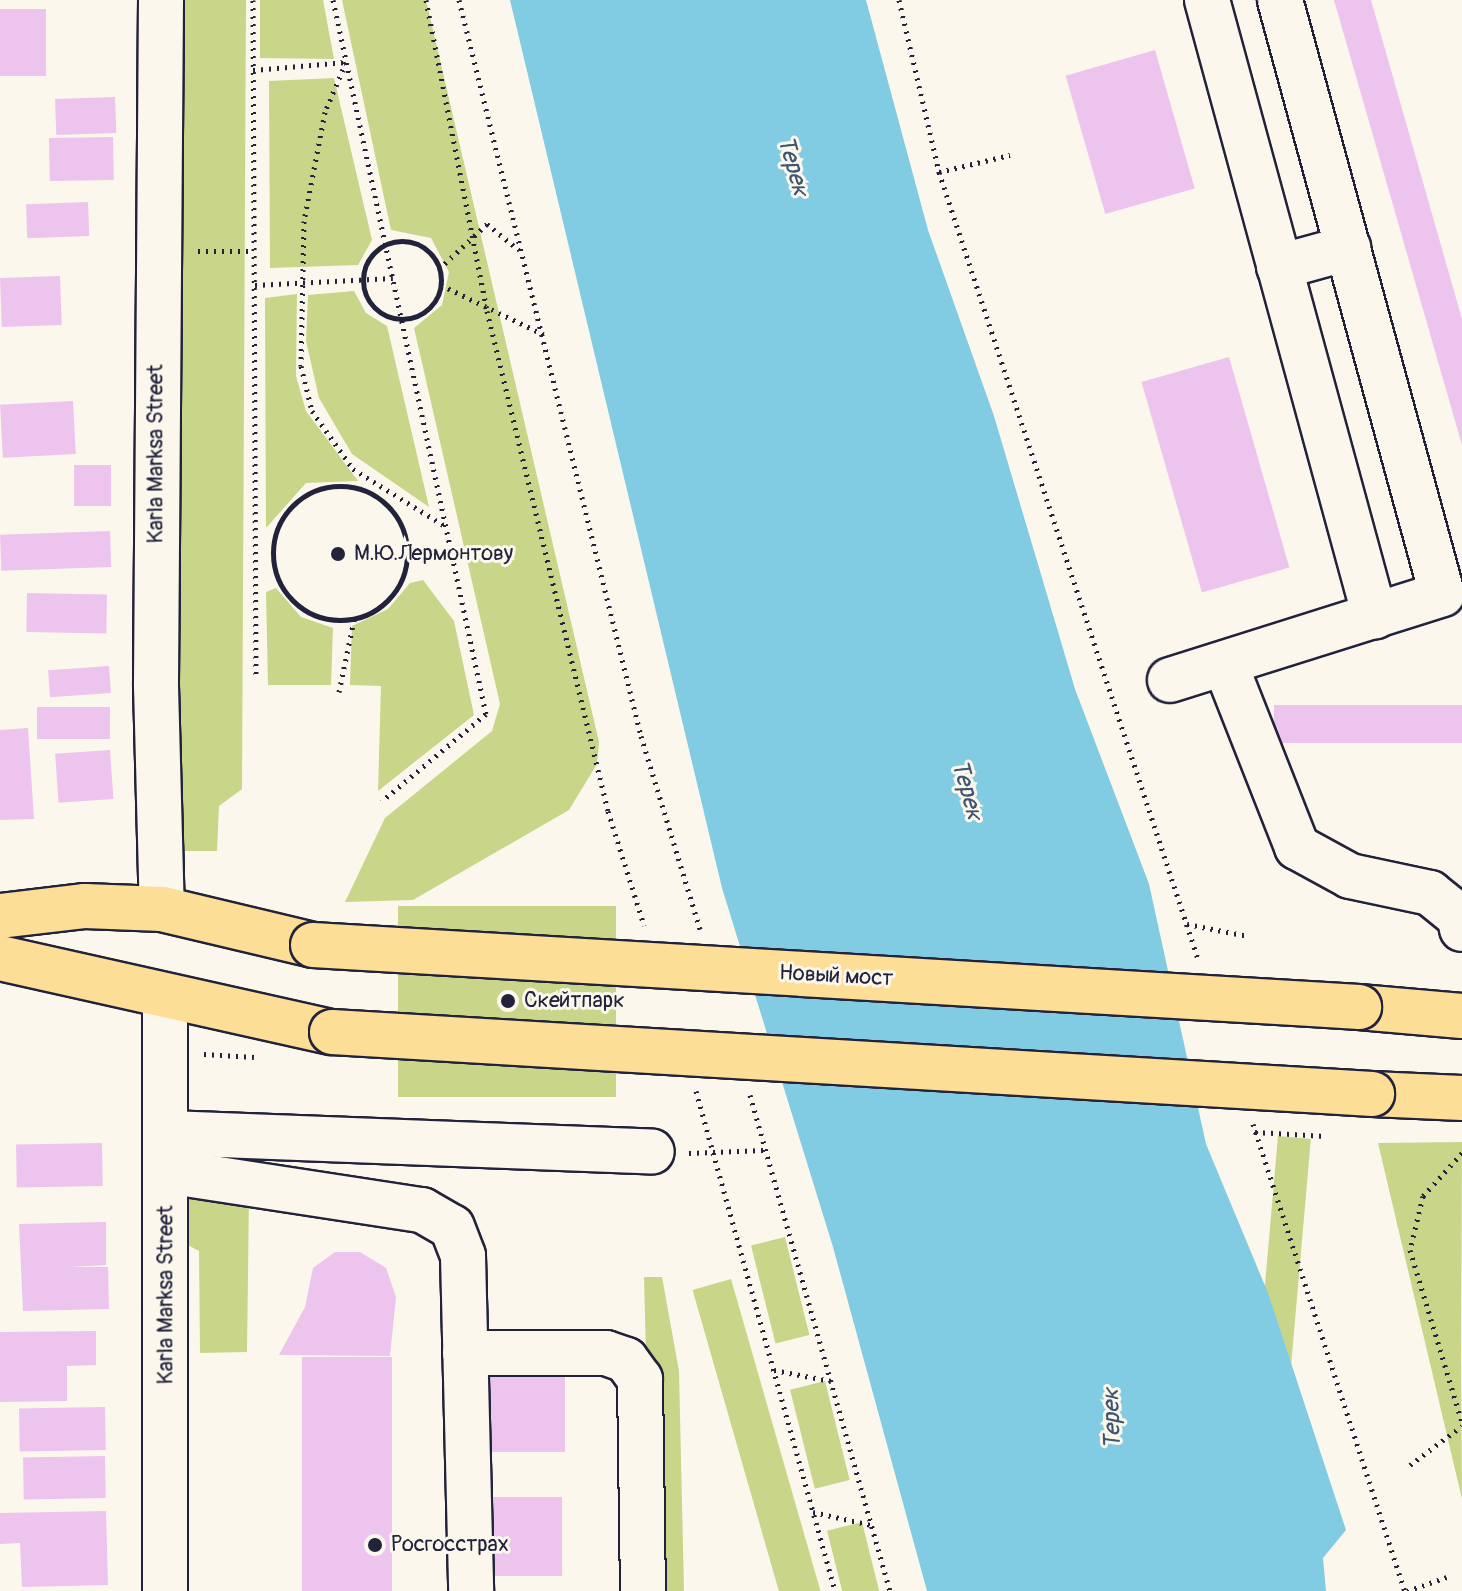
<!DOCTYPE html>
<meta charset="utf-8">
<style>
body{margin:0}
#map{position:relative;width:1462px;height:1591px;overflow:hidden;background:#fbf7ec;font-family:Pangolin,sans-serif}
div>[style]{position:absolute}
.green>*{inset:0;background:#c9d589;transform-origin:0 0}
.water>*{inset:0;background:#82cce3}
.building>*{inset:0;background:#edc4ed;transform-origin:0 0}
.path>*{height:5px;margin-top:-2.5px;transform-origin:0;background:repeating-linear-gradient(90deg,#22223b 0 2px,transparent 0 8px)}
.path>.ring{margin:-2.5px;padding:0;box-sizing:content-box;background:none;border:5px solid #22223b;border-radius:50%}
.roads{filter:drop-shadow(2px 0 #22223b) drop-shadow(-2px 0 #22223b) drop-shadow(0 2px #22223b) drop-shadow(0 -2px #22223b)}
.minor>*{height:44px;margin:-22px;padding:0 22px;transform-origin:22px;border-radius:22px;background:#fbf7ec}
.major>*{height:44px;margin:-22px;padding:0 22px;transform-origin:22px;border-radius:22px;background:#fcde96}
.bridges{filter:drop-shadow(2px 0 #22223b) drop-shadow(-2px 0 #22223b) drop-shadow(0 2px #22223b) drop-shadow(0 -2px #22223b)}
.major-bridge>*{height:44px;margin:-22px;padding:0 22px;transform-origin:22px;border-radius:22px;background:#fcde96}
.dots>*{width:22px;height:22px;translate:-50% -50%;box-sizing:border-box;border:4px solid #fbf7ec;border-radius:50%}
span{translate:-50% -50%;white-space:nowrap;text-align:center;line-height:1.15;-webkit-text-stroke:6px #fbf7ec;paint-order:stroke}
.street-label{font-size:22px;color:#22223b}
.poi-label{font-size:22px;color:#22223b}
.left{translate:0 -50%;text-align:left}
.water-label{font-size:24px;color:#3f556d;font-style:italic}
</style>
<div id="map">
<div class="green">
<i style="clip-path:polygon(168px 0,246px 0,242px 789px,219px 806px,217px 851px,171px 851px)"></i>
<i style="clip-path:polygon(260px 0,323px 0,334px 59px,260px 58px)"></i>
<i style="clip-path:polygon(342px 0,426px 0,599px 742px,597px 764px,569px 810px,413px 900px,345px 902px,385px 818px,492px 731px,500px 704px,414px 328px,442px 305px,449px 272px,431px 238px,391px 230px)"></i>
<i style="clip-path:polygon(334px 78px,372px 240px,358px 265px,270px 268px,269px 81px)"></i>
<i style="clip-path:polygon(354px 291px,366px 313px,387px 326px,429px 507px,352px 454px,319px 398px,306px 341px,308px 295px)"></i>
<i style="clip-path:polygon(297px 294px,296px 376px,306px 411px,358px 481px,306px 483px,266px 528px,265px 298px)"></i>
<i style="clip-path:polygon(423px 580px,454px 621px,474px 715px,378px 791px,381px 686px,350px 685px,352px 626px,388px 609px,410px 583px)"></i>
<i style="clip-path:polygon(276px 588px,301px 617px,333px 628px,331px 685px,268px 685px,266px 592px)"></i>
<i style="left:398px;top:906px;width:218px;height:191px"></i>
<i style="left:1278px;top:1136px;width:33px;height:463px;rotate:5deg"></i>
<i style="clip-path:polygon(1462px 1142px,1461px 1359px,1462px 1499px,1378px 1143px)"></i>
<i style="clip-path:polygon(182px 1187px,249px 1195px,247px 1352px,200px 1353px,199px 1251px,180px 1241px)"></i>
<i style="left:785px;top:1237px;width:101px;height:35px;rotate:76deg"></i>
<i style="clip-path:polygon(644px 1277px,662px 1277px,679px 1371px,684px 1591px,652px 1591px)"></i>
<i style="left:731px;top:1279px;width:325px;height:40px;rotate:74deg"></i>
<i style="left:825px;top:1381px;width:102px;height:36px;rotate:76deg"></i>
<i style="left:862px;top:1522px;width:71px;height:36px;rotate:76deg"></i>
</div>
<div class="water">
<i style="clip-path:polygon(510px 0,866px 0,928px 230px,994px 416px,1075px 689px,1149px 884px,1206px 1144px,1268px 1293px,1346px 1530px,1323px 1558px,1326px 1591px,927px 1591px,833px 1247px,722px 888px)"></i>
</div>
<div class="building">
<i style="clip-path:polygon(1334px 0,1371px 0,1462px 319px,1462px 445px)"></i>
<i style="left:0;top:9px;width:46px;height:67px"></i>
<i style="left:1155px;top:50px;width:144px;height:93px;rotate:74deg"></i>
<i style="left:115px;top:97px;width:36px;height:60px;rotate:88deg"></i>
<i style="left:113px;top:137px;width:43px;height:64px;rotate:89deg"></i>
<i style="left:88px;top:202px;width:34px;height:62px;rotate:88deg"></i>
<i style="left:60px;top:276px;width:49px;height:60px;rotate:88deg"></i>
<i style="left:1229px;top:357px;width:219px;height:91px;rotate:74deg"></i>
<i style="left:73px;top:401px;width:53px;height:73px;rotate:87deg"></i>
<i style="left:74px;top:465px;width:37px;height:41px"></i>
<i style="left:110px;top:531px;width:36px;height:110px;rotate:88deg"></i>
<i style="left:27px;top:593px;width:80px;height:39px;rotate:1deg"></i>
<i style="left:109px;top:666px;width:27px;height:61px;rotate:86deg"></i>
<i style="left:1462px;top:705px;width:38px;height:188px;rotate:90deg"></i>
<i style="left:110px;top:707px;width:32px;height:73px;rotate:90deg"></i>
<i style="clip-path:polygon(28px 728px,34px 819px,0 820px,0 730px)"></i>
<i style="left:110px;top:750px;width:49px;height:55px;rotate:86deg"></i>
<i style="left:102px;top:1143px;width:43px;height:86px;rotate:89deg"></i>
<i style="clip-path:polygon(106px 1222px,106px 1265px,69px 1267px,108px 1267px,109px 1309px,23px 1311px,19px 1224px)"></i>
<i style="clip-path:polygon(335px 1252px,360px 1252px,386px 1268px,396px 1297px,390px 1356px,279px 1355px,305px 1307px,313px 1268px)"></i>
<i style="clip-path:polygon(96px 1331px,96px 1365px,67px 1366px,67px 1401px,0 1402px,0 1332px)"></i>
<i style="left:392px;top:1357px;width:234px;height:90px;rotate:90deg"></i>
<i style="left:483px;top:1373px;width:82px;height:79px"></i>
<i style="left:105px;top:1407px;width:43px;height:86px;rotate:89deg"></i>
<i style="left:105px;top:1456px;width:42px;height:82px;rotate:89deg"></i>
<i style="left:481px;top:1497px;width:81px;height:79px"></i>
<i style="clip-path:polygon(106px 1511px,108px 1585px,22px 1587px,20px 1543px,0 1544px,0 1513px)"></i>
</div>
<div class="path">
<i style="left:253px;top:0;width:676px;rotate:89.75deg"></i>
<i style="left:333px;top:0;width:730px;rotate:77.91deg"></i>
<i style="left:486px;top:714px;width:136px;rotate:140.1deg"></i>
<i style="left:426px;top:0;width:317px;rotate:78.9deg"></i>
<i style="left:487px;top:311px;width:514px;rotate:76.4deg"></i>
<i style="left:608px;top:811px;width:120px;rotate:72.5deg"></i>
<i style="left:459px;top:0;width:758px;rotate:76.11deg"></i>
<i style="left:641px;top:736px;width:202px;rotate:73deg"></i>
<i style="left:899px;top:0;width:177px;rotate:76.9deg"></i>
<i style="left:939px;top:172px;width:829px;rotate:71.78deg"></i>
<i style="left:253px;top:70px;width:93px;rotate:-4.9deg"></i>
<i style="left:346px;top:62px;width:54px;rotate:112.8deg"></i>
<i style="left:325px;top:112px;width:111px;rotate:100.9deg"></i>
<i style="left:304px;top:221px;width:145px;rotate:91.2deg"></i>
<i style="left:301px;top:366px;width:46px;rotate:76.3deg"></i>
<i style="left:312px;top:411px;width:71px;rotate:54.7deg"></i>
<i style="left:353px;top:469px;width:108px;rotate:31.8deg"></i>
<i style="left:939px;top:172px;width:73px;rotate:-13.5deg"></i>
<i class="ring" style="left:363px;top:241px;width:73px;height:73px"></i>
<i style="left:198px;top:251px;width:56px"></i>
<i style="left:439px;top:269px;width:66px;rotate:-43.2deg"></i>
<i style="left:487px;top:224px;width:41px;rotate:39.1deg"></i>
<i style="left:255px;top:285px;width:138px;rotate:-2.9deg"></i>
<i style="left:441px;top:285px;width:118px;rotate:25.7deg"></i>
<i class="ring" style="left:273px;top:486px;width:129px;height:129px"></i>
<i style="left:339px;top:692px;width:74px;rotate:-78.2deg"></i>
<i style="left:1187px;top:924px;width:62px;rotate:11.1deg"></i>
<i style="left:204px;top:1054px;width:50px;rotate:3.4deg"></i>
<i style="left:696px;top:1091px;width:519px;rotate:74.46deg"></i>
<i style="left:750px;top:1095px;width:515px;rotate:74.24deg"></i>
<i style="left:1253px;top:1124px;width:491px;rotate:72deg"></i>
<i style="left:1255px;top:1132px;width:70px;rotate:3.3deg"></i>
<i style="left:689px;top:1153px;width:77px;rotate:-2.2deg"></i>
<i style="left:1462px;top:1153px;width:58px;rotate:132.2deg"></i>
<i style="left:1423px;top:1196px;width:56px;rotate:103.5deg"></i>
<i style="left:1410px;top:1250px;width:180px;rotate:73.2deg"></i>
<i style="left:774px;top:1370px;width:58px;rotate:10.9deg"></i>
<i style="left:1410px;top:1465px;width:65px;rotate:-36.9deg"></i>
<i style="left:813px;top:1512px;width:59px;rotate:12.6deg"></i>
<i style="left:1407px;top:1591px;width:42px;rotate:-19.3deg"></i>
</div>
<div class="roads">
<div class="minor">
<i style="left:161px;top:0;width:686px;rotate:90.42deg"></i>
<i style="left:156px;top:686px;width:223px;rotate:88.5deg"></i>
<i style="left:1207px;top:0;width:639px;rotate:74.77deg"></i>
<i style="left:1279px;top:267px;width:72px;rotate:-15.4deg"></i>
<i style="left:1225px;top:664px;width:197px;rotate:68.5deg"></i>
<i style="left:1297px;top:847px;width:60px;rotate:28.7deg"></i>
<i style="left:1350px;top:876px;width:82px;rotate:12deg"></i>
<i style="left:1430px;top:893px;width:38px;rotate:39deg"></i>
<i style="left:1460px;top:917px;width:12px;rotate:81deg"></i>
<i style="left:1170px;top:680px;width:285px;rotate:-17.5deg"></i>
<i style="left:1442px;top:594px;width:616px;rotate:-105.26deg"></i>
<i style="left:168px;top:1133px;width:484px;rotate:2.2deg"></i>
<i style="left:166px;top:1171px;width:259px;rotate:8.7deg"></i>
<i style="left:422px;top:1210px;width:34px;rotate:30deg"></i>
<i style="left:452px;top:1227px;width:31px;rotate:69deg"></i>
<i style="left:463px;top:1256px;width:335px;rotate:88.6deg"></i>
<i style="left:465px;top:1353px;width:141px"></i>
<i style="left:606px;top:1353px;width:21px;rotate:19deg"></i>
<i style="left:626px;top:1360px;width:24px;rotate:54deg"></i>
<i style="left:640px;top:1379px;width:212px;rotate:89.2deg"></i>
<i style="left:165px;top:1591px;width:591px;rotate:-90deg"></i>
</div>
<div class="major">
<i style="left:0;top:916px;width:86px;rotate:-6.7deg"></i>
<i style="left:85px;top:906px;width:77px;rotate:2.2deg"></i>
<i style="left:162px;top:909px;width:155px;rotate:13.4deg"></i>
<i style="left:0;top:958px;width:340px;rotate:12.6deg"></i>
<i style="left:1359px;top:1007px;width:103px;rotate:5deg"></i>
<i style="left:1372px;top:1094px;width:90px;rotate:2.5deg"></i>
</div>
</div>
<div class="bridges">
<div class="major-bridge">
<i style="left:313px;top:945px;width:1048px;rotate:3.39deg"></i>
<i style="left:332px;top:1032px;width:1042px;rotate:3.41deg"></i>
</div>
</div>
<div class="dots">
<i style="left:338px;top:554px;background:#22223b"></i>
<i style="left:508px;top:1001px;background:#22223b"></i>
<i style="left:375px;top:1545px;background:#22223b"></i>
</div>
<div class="street-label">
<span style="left:156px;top:454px;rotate:-90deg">Karla Marksa Street</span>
<span style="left:836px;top:976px;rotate:3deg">Новый мост</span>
<span style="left:166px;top:1295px;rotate:-90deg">Karla Marksa Street</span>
</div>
<div class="poi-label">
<span class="left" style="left:354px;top:554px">М.Ю.Лермонтову</span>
<span class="left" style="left:524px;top:1001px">Скейтпарк</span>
<span class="left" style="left:391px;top:1545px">Росгосстрах</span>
</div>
<div class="water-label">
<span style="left:793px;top:166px;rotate:74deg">Терек</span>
<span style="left:967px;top:790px;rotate:74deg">Терек</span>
<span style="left:1112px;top:1419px;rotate:-92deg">Терек</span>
</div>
</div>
